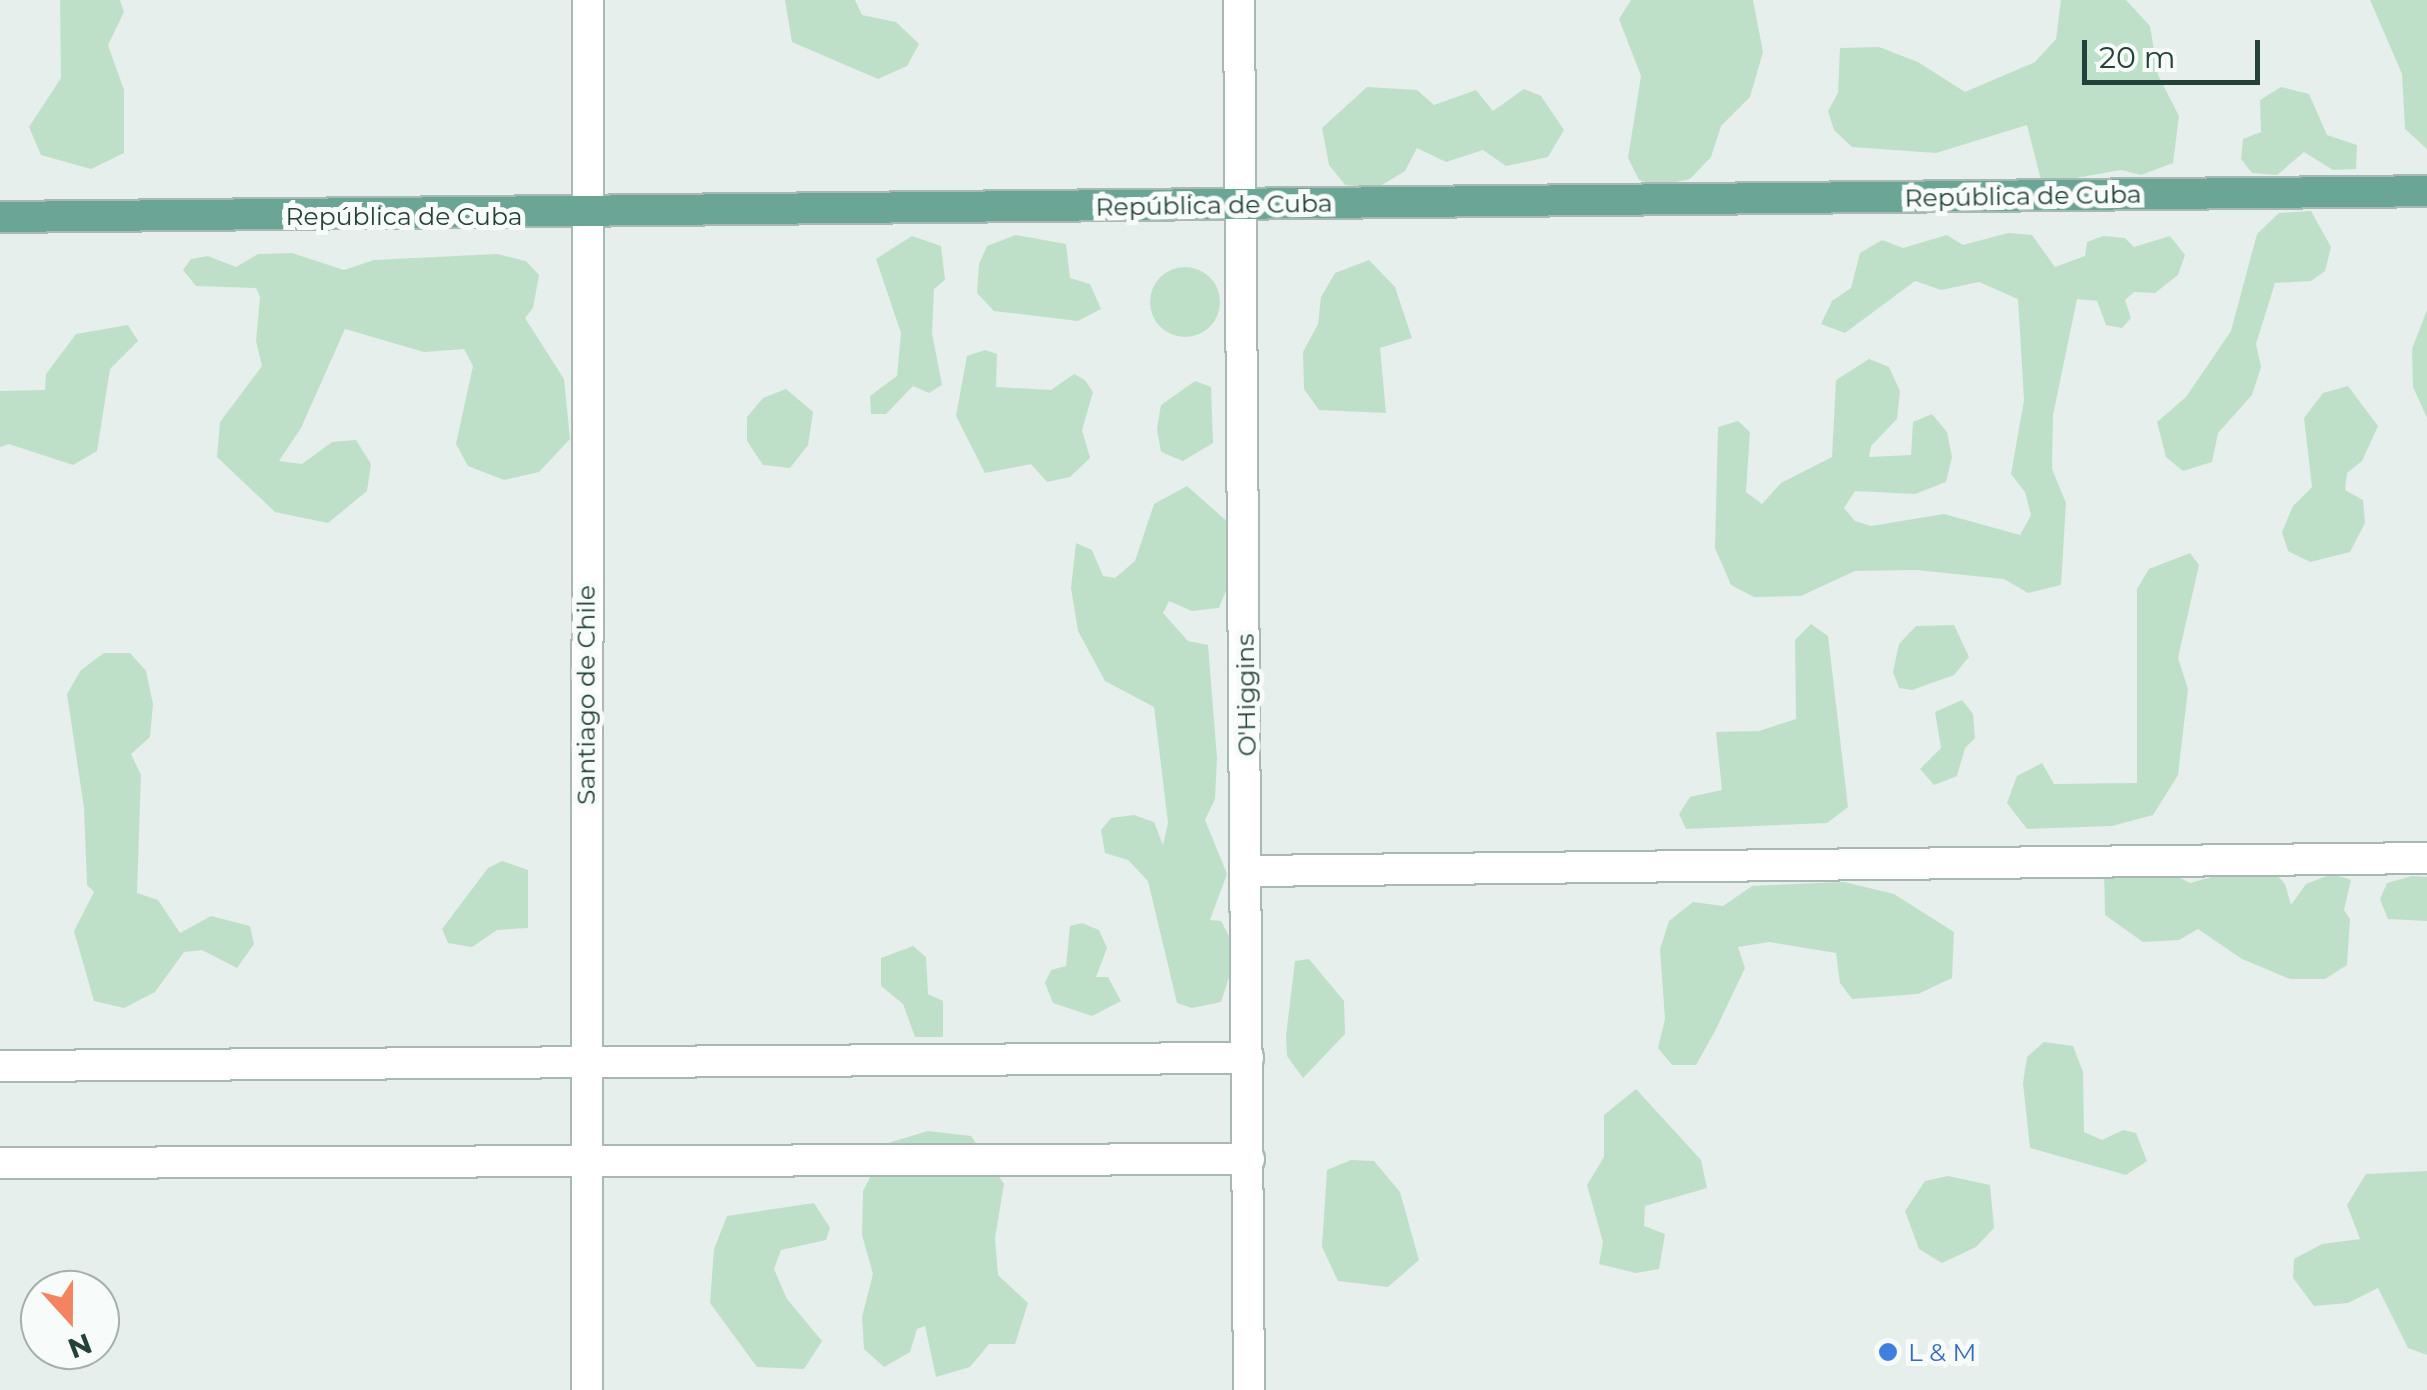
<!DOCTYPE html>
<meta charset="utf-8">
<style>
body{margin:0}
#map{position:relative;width:2427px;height:1390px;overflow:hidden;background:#e6efeb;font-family:Montserrat,sans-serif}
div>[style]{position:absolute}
.green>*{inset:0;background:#bfe0c8}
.round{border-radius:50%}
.roads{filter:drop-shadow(2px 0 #a8b8b2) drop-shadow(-2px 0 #a8b8b2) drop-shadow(0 2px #a8b8b2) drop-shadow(0 -2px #a8b8b2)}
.minor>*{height:30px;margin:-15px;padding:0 15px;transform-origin:15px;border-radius:15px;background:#fff}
.major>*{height:30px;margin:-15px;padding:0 15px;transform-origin:15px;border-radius:15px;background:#6aa596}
.dots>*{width:28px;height:28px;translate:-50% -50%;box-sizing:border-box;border:5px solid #f7fbf9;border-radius:50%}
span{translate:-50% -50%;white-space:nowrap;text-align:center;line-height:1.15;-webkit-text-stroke:10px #f7fbf9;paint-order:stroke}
.street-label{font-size:25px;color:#24423a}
.shop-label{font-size:25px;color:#366cbe}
.left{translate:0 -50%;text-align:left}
.north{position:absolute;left:20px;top:1270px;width:100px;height:100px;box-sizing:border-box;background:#f7fbf9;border:2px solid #a3b1ad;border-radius:50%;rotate:159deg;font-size:28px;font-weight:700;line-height:40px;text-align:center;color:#24423a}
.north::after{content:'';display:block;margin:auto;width:35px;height:45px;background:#f4845f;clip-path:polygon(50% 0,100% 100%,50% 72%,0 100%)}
.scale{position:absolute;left:2082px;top:40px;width:178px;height:45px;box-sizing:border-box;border:5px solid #24423a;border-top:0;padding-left:12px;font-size:30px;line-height:35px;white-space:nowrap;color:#24423a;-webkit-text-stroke:8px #f7fbf9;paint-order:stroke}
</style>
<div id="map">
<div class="green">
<i style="clip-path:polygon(60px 0,120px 0,124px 12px,108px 45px,124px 90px,124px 153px,91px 169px,41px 155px,29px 127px,61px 78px)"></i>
<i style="clip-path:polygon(785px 0,855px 0,862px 15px,896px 22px,919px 44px,907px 66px,878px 79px,792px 42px)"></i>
<i style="clip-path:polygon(1631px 0,1753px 0,1763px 52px,1750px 97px,1721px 126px,1711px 157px,1690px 179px,1658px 186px,1639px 180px,1628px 158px,1641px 76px,1619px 19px)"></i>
<i style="clip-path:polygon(2061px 0,2126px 0,2150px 26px,2158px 75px,2179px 116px,2173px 163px,2141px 175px,2121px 170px,2042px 184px,2027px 125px,1936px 153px,1852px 147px,1834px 130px,1828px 111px,1838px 93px,1840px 48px,1879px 47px,1918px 62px,1965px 92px,2035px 62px,2056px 39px)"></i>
<i style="clip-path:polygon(2370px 0,2427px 0,2427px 149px,2405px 129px,2402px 74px)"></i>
<i style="clip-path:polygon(1367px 87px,1417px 90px,1434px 105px,1476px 90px,1493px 111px,1524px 89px,1541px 96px,1564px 130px,1548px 157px,1506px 166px,1483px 150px,1446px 162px,1417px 148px,1405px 171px,1377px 188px,1345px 185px,1329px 165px,1322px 128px)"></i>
<i style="clip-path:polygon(2281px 87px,2309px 94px,2327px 135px,2357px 145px,2356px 169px,2333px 170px,2304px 152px,2277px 175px,2252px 173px,2241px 159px,2243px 139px,2261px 132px,2260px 100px)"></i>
<i style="clip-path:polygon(2311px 211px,2331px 247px,2325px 271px,2311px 281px,2275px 283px,2256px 344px,2261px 367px,2252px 395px,2218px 433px,2212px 462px,2183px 471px,2166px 457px,2157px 422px,2186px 397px,2231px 331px,2257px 234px,2279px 213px)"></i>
<i style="clip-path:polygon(2008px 233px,2032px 235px,2055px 267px,2085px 256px,2087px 242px,2103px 236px,2125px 238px,2134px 247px,2170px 236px,2185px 255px,2178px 275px,2155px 293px,2134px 292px,2125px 300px,2131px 318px,2122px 328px,2106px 325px,2097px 301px,2077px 299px,2053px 415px,2052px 469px,2066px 503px,2061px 585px,2028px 593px,2004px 579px,1916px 570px,1855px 571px,1801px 596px,1754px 597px,1731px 585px,1715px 548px,1718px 427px,1738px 421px,1750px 432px,1746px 492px,1762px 504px,1781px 483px,1832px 457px,1836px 380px,1869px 359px,1889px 367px,1900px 391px,1897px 419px,1871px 446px,1869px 457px,1911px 455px,1913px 422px,1932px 414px,1947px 432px,1952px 457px,1946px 482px,1915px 494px,1855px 491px,1844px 508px,1855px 521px,1871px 526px,1944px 514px,2020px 535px,2031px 515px,2025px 492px,2011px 474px,2024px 400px,2018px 299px,1979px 282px,1941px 290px,1915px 281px,1845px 333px,1821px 324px,1832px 301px,1851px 288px,1860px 253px,1882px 240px,1903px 248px,1947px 235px,1963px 245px)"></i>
<i style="clip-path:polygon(1016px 235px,1066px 244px,1070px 278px,1090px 284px,1101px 309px,1078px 321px,994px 311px,977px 293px,979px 264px,987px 246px)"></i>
<i style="clip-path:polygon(912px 236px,941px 246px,945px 280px,934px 289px,932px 333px,942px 385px,929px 393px,913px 386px,886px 414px,871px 414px,870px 396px,897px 376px,901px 333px,876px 259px)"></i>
<i style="clip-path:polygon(292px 253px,344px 270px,374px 260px,497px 254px,526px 261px,539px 275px,533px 308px,525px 318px,564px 379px,570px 439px,539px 472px,504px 480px,468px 466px,456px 444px,473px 366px,464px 349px,424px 352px,345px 329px,301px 428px,279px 461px,302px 464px,332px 442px,356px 440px,371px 464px,367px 491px,328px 523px,275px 512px,217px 457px,220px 422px,262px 366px,256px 341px,260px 297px,256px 288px,196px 286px,183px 270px,191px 259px,208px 256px,236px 267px,258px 254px)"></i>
<i style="clip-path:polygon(1369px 260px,1395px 287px,1412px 338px,1380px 348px,1386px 413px,1319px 410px,1304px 389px,1303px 352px,1318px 324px,1321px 297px,1335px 273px)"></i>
<i class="round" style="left:1150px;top:267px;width:70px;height:70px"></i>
<i style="clip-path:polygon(2427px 310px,2427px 418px,2413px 387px,2412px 349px)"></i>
<i style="clip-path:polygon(128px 325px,138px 341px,110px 369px,97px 451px,73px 465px,9px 444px,0 447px,0 391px,45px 390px,46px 374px,76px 334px)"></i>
<i style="clip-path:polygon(985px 350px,997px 354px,996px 387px,1051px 390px,1074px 374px,1085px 380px,1093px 392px,1082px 430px,1090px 458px,1070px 477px,1047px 482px,1031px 464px,985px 473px,956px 416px,967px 356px)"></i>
<i style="clip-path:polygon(1195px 381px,1211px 387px,1213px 443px,1183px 461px,1161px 452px,1157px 429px,1161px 405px)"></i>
<i style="clip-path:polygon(2348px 386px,2378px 426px,2362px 461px,2347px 473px,2345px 490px,2363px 500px,2365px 523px,2350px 552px,2310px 562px,2288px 551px,2282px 532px,2293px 506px,2312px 487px,2304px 418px,2323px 393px)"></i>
<i style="clip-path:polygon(786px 389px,813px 412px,808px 445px,790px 468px,763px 465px,747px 441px,747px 417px,763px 398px)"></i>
<i style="clip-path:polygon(1187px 486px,1229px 523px,1233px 573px,1219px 608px,1192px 611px,1169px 601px,1163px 613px,1188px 641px,1208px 645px,1217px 758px,1215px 799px,1205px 820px,1227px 874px,1210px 920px,1221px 921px,1230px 938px,1230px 974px,1221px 1002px,1192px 1008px,1177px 1003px,1148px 881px,1128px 860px,1105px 853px,1101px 830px,1111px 818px,1134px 815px,1154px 822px,1163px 845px,1168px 823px,1154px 707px,1105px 681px,1078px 631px,1071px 588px,1076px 543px,1092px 550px,1103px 576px,1115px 578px,1135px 561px,1154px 504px)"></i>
<i style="clip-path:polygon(2190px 553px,2199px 565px,2178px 658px,2188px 689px,2178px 775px,2153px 815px,2112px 826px,2027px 829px,2007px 803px,2017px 776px,2042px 763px,2054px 784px,2137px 783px,2137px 589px,2149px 569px)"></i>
<i style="clip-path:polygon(1811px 624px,1828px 636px,1848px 807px,1827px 823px,1686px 829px,1679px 814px,1690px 797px,1722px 790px,1716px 732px,1759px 731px,1796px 719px,1795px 640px)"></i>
<i style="clip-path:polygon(1954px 625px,1969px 657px,1954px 675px,1912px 690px,1899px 688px,1893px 672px,1899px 644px,1916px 626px)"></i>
<i style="clip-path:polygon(104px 653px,130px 653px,146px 671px,153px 704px,150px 737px,131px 754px,141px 775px,137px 893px,158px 900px,180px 933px,211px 916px,250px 926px,254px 944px,237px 968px,202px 950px,184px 952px,155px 992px,124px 1008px,94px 1001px,74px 931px,94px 892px,87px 885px,84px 808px,67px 694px,81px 670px)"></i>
<i style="clip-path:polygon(1962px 700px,1973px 714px,1975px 738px,1965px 748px,1957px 776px,1934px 785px,1920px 769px,1941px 748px,1935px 712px)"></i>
<i style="clip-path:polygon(502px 861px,528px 870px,528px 928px,497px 930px,472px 947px,448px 943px,442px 929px,488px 868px)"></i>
<i style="clip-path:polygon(2265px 862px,2285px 884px,2291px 905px,2306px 884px,2332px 874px,2351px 880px,2344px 910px,2350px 919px,2347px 965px,2325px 979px,2290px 979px,2242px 959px,2198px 929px,2179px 940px,2143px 942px,2105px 915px,2104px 865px,2155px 865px,2190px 883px)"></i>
<i style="clip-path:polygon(2412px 876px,2427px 877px,2427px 921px,2388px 919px,2380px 899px,2387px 883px)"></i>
<i style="clip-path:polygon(1844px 882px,1894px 894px,1954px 932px,1952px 978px,1918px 994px,1852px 999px,1840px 983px,1836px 953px,1769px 942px,1738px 947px,1745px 968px,1715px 1031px,1696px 1065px,1672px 1065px,1658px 1048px,1665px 1019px,1660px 949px,1669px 921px,1693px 902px,1723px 906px,1752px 886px)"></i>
<i style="clip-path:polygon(1082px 923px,1099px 930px,1107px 948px,1096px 977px,1108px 977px,1121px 1001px,1092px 1016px,1053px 1003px,1045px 983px,1051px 970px,1066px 966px,1070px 926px)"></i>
<i style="clip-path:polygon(913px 946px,926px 957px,928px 994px,943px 1001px,943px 1037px,915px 1037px,903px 1004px,881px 986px,881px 958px)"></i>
<i style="clip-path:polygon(1309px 959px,1344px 1001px,1345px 1034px,1303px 1078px,1287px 1056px,1286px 1036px,1295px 961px)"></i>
<i style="clip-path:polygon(2044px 1042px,2073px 1046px,2083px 1072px,2084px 1132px,2102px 1140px,2123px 1130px,2136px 1133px,2147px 1161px,2126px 1175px,2030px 1148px,2023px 1083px,2027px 1057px)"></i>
<i style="clip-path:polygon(1636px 1089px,1701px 1160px,1707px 1188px,1645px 1206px,1644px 1226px,1665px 1234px,1659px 1269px,1636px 1273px,1599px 1264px,1603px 1242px,1587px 1185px,1604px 1157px,1604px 1115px)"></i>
<i style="clip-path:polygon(928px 1131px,971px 1136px,1004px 1184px,995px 1238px,998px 1275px,1028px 1303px,1015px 1344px,989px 1344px,970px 1367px,936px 1377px,925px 1326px,917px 1329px,910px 1352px,884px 1367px,864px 1349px,862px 1317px,873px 1274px,862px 1235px,863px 1191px,888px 1143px)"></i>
<i style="clip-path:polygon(1351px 1160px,1374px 1161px,1400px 1192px,1419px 1260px,1388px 1287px,1338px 1281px,1322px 1247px,1327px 1170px)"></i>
<i style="clip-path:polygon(2427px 1171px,2427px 1355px,2408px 1348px,2378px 1288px,2348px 1303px,2314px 1306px,2293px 1278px,2294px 1259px,2322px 1244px,2360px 1239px,2347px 1205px,2366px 1174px)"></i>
<i style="clip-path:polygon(1948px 1176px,1990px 1185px,1994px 1228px,1976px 1247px,1942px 1263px,1919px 1249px,1905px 1211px,1925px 1181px)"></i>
<i style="clip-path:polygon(814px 1203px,830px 1228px,826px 1240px,781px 1250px,774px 1269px,787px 1299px,822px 1341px,804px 1369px,757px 1367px,710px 1303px,714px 1249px,727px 1216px)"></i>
</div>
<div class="roads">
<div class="minor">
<i style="left:1239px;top:0;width:1390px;rotate:89.59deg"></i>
<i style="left:1248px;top:871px;width:1179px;rotate:-0.63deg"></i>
<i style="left:0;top:1066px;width:1248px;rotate:-0.37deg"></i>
<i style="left:0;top:1163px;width:1249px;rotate:-0.18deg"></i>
<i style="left:587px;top:1390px;width:1390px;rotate:-89.96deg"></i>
</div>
<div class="major">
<i style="left:0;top:217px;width:2427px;rotate:-0.61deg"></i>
</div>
</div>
<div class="dots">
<i style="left:1888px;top:1352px;background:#3f7fe0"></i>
</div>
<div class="street-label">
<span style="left:2023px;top:196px;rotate:-1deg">República de Cuba</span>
<span style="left:1214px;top:205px;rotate:-1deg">República de Cuba</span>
<span style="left:404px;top:216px">República de Cuba</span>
<span style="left:586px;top:695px;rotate:-90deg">Santiago de Chile</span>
<span style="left:1246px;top:695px;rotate:-91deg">O'Higgins</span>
</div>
<div class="shop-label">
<span class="left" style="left:1908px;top:1352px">L &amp; M</span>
</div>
<div class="north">N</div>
<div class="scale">20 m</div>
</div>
